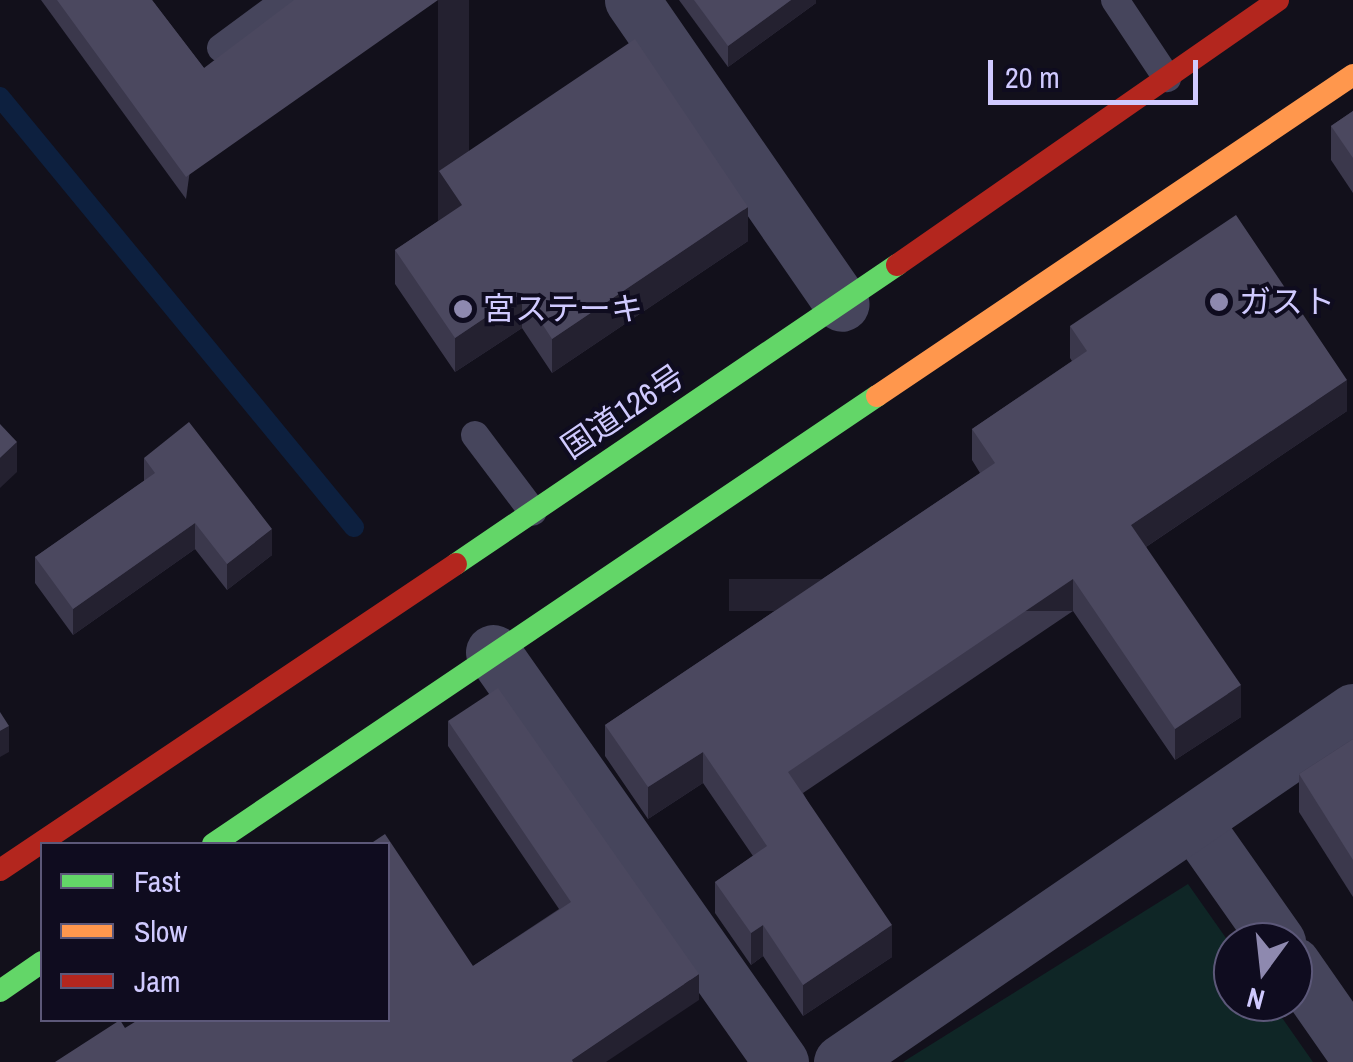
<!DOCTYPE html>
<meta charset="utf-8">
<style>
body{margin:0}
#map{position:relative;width:1353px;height:1062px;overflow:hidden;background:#12101b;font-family:"Archivo Narrow","Noto Sans JP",sans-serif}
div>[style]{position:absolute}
.green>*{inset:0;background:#0f2626}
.stream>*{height:20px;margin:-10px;padding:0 10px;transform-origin:10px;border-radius:10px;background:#0d203f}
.lane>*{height:28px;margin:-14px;padding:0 14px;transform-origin:14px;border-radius:14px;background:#46455c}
.street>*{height:55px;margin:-27.5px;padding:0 27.5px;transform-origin:27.5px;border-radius:27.5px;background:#46455c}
.fast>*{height:22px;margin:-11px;padding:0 11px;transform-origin:11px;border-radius:11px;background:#63d668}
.slow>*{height:22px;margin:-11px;padding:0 11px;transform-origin:11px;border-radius:11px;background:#ff974d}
.jam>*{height:22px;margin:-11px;padding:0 11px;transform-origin:11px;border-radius:11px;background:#b3261e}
.wall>*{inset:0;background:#3b384c}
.shaded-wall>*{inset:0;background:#242130;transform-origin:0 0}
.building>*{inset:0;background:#4b485f}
.dots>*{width:28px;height:28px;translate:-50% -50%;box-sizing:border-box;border:5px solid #0f0c1f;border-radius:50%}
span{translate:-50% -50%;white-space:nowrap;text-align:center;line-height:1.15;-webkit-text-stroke:8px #0f0c1f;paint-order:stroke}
.poi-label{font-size:32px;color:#d0caff}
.left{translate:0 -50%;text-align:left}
.street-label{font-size:32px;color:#d0caff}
.legend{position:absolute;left:40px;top:842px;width:350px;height:180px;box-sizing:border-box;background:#0f0c1f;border:2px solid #5c5879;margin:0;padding:12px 18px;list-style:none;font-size:30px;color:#d0caff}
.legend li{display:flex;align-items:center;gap:20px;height:50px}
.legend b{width:50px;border:2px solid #5c5879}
.north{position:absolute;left:1213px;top:922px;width:100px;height:100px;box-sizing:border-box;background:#0f0c1f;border:2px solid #5c5879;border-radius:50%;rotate:195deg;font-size:28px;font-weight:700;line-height:40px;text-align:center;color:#d0caff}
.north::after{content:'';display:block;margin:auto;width:35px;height:45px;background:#8e89af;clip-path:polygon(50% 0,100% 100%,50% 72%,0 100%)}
.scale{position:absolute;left:988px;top:60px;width:210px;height:45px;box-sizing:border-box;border:5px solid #d0caff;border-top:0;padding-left:12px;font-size:30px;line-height:35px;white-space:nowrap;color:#d0caff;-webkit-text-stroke:8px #0f0c1f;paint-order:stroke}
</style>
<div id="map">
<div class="green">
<i style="clip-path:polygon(1188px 884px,1233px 948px,1233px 1002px,1271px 1002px,1313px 1062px,903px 1062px)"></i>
</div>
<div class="stream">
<i style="left:0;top:97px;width:557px;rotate:50.54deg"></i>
</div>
<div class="lane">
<i style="left:1115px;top:0;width:94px;rotate:56.3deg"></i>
<i style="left:221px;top:48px;width:81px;rotate:-36.4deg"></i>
<i style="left:475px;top:435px;width:96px;rotate:53deg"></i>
</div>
<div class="street">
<i style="left:632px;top:0;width:369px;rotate:55.4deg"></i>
<i style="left:493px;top:652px;width:501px;rotate:54.91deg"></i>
<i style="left:1193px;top:821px;width:148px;rotate:54.9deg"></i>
<i style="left:1293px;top:964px;width:105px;rotate:55.1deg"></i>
<i style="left:841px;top:1062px;width:621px;rotate:-34.43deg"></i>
</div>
<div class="fast">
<i style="left:456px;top:564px;width:533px;rotate:-34.14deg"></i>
<i style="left:213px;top:844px;width:801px;rotate:-34.01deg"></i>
<i style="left:0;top:991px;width:51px;rotate:-34.6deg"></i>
</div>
<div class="slow">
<i style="left:877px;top:396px;width:574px;rotate:-33.99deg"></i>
</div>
<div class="jam">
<i style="left:897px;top:265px;width:464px;rotate:-34.8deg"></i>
<i style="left:0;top:870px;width:549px;rotate:-33.86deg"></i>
</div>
<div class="wall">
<i style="clip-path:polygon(41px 0,152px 0,204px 68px,186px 199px)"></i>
<i style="clip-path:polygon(679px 0,816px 0,816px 3px,728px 67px)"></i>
<i style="clip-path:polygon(1353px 111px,1353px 193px,1331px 160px,1331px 126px)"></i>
<i style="clip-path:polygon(439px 171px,748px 241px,552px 373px,522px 328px,455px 372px,395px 284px,395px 250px,446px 216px,439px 205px)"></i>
<i style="clip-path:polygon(1070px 326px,1347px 411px,1146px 547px,1241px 717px,1175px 760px,1073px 611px,803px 793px,892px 957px,803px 1016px,763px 956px,751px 965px,715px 913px,715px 882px,753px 856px,703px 783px,648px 819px,605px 756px,605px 725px,980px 473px,972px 460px,972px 429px,1072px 361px,1070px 358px)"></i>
<i style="clip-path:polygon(144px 458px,272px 555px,227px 590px,195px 549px,73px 635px,35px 583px,35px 557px,144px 481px)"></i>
<i style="clip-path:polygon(448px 721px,699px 1000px,125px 1028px,473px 966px,559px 909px,448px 746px)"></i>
<i style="clip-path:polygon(1353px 739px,1353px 897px,1299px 812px,1299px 774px)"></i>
</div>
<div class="shaded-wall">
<i style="left:438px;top:0;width:31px;height:308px"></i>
<i style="clip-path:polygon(791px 0,816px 0,816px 3px,728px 67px,728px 46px)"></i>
<i style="clip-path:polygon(748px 207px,748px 241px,552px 373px,552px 339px)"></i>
<i style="clip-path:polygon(522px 293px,522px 328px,455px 372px,455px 338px)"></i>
<i style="clip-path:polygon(1347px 380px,1347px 411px,1131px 557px,1131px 525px)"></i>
<i style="clip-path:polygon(17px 442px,17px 472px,0 488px,0 458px)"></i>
<i style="clip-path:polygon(195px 523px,195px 549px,73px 635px,73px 609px)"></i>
<i style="clip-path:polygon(272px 529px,272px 555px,227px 590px,227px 564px)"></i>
<i style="left:1073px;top:579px;width:32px;height:344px;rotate:90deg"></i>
<i style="clip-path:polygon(1241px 685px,1241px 717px,1175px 760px,1175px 729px)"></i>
<i style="clip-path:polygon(9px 726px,9px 752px,0 757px,0 731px)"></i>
<i style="clip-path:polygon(703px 752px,703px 783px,648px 819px,648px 787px)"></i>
<i style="clip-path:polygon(763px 925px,763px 956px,751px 965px,751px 933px)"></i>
<i style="clip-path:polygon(892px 925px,892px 957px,803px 1016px,803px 985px)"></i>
<i style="clip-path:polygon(699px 974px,699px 1000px,606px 1062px,572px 1062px,572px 1060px)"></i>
</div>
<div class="building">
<i style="clip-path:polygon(57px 0,152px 0,204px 68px,294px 0,438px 0,186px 177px)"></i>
<i style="clip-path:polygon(694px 0,791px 0,728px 46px)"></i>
<i style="clip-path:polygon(635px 39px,748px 207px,552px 339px,522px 293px,455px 338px,395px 250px,462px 205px,439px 171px)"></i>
<i style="clip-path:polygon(1353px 111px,1353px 158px,1331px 126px)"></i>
<i style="clip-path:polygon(1236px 215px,1347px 380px,1131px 525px,1241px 685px,1175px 729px,1073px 579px,788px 772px,892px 925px,803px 985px,763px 925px,751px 933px,715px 882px,767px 846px,703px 752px,648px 787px,605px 725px,995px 463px,972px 429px,1087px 351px,1070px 326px)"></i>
<i style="clip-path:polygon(189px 422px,272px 529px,227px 564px,195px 523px,73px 609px,35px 557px,155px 473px,144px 458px)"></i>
<i style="clip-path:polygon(0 424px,17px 442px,0 458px)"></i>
<i style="clip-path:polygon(498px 688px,699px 974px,572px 1060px,573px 1062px,55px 1062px,120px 1020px,125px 1028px,138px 1020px,388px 1020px,388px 844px,370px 844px,385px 834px,473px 966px,571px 902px,448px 721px)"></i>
<i style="clip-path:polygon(0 712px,9px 726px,0 731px)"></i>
<i style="clip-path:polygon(1353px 739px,1353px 860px,1299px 774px)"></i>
</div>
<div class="dots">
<i style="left:1219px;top:302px;background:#8e89af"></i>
<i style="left:463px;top:309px;background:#8e89af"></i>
</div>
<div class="poi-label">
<span class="left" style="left:1239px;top:302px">ガスト</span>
<span class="left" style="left:483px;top:309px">宮ステーキ</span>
</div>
<div class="street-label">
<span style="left:623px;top:412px;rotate:-34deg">国道126号</span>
</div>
<ul class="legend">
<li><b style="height:12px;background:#63d668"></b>Fast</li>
<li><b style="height:12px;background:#ff974d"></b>Slow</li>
<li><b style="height:12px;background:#b3261e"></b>Jam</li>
</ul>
<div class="north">N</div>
<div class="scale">20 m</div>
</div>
